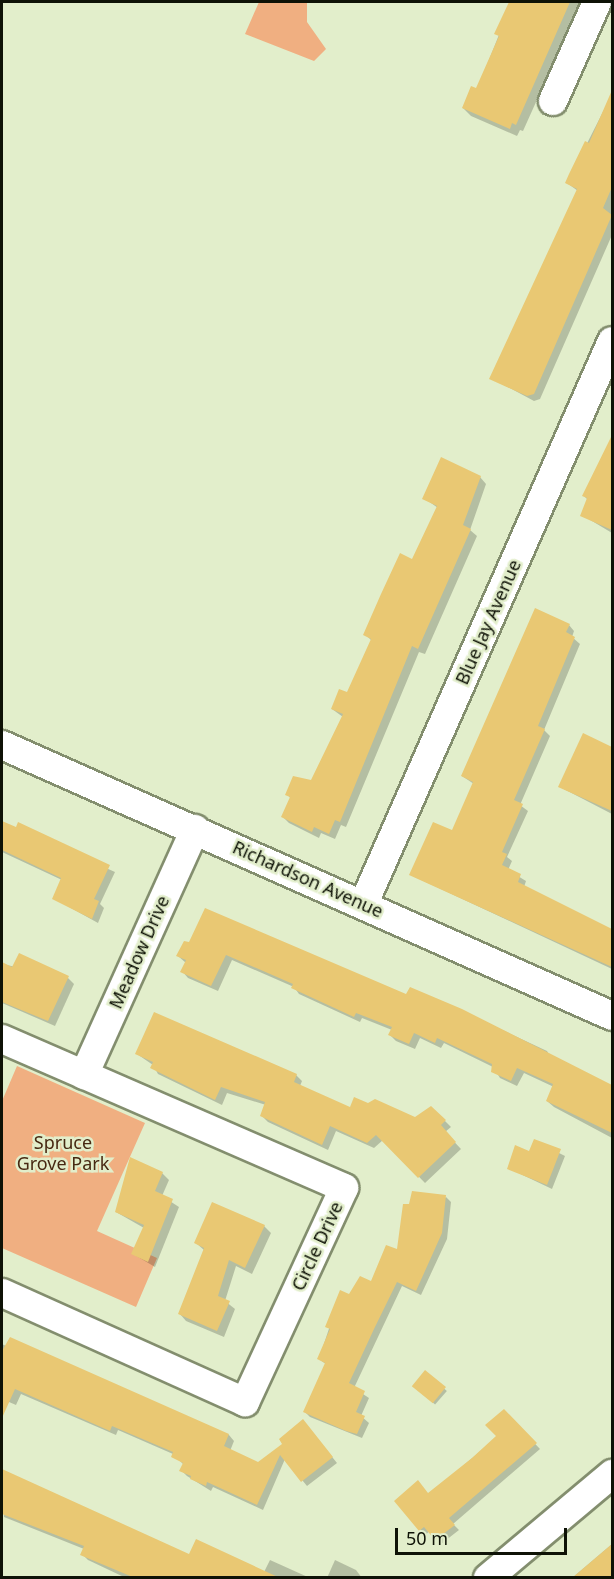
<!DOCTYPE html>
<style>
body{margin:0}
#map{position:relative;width:614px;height:1579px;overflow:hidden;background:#e2eecb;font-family:"Noto Sans",sans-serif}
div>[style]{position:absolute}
.green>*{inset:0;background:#f0af81}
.shadow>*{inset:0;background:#0003;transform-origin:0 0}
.building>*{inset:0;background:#e9c873;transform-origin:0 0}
.roads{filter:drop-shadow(2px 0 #838e6e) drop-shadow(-2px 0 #838e6e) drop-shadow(0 2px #838e6e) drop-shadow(0 -2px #838e6e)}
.street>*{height:28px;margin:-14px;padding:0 14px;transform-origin:14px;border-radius:14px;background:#fff}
span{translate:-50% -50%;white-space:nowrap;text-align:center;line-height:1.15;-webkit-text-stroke:5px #e2eecb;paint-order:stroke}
.street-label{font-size:18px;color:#0e1206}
.park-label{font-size:18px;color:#472912}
.frame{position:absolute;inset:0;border:3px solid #0e1206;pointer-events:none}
.scale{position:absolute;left:395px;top:1528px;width:172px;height:27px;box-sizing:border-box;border:3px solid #0e1206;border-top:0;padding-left:8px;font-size:18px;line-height:21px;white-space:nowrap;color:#0e1206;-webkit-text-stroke:4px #e2eecb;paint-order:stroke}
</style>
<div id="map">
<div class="green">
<i style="clip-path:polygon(259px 2px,307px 2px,307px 22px,326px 49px,314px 61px,245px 34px)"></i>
<i style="clip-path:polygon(17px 1066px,145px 1123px,97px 1231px,157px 1258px,136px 1307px,2px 1248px,2px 1101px)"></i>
</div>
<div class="shadow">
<i style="clip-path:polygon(512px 2px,581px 2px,523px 131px,520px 130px,517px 136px,471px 116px,463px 108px,477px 90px)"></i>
<i style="clip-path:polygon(612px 94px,612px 235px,540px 399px,534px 401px,491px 378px,578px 191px,567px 183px)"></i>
<i style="clip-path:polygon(612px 439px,612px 533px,582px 515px,588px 500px,584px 496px)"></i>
<i style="clip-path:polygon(480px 477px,486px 484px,470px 530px,477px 536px,425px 654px,419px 652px,346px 827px,341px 825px,335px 839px,321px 833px,319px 838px,289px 823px,283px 817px,291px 799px,287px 794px,312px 782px,343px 717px,332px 709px,348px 694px,372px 641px,365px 634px,413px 561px,438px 508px,424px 498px)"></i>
<i style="clip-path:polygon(569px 625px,574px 631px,572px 637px,580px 644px,544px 730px,550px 736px,520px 805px,528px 811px,507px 857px,512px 861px,508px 870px,526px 881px,524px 887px,612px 930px,612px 969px,411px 875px,453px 832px,474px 784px,462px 776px)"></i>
<i style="clip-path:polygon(584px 735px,612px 748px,612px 814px,560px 787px)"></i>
<i style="clip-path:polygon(2px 822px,115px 872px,100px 904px,104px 908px,98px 923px,53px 898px,62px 880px,2px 852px)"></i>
<i style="clip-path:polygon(185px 942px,462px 1011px,547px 1051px,552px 1060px,612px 1090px,612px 1138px,554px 1107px,547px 1101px,554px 1087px,524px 1073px,517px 1086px,500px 1078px,493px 1067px,444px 1043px,441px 1048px,420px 1038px,415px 1049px,396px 1041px,390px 1035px,392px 1030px,362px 1018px,360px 1022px,299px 994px,294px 987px,232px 960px,218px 991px,188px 978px,182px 971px,186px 963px,178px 956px)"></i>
<i style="clip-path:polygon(2px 964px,68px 978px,74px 984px,55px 1026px,2px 1003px)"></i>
<i style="clip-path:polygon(137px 1054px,296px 1075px,302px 1081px,300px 1086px,350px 1109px,416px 1119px,431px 1107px,451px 1127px,445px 1132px,461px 1149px,425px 1183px,383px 1140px,374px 1148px,336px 1131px,328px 1150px,268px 1122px,262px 1116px,266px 1105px,227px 1093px,222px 1105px,158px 1074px,153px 1065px)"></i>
<i style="clip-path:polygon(535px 1141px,565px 1156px,552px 1189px,508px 1168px,530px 1153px)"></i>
<i style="clip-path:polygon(162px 1173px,169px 1180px,162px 1196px,179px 1207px,155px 1267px,133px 1254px,144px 1228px,116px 1212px)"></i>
<i style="clip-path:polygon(446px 1197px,451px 1202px,447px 1239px,421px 1295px,402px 1286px,354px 1388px,369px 1398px,361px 1416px,369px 1423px,362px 1438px,310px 1417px,305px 1412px,331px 1368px,319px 1359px,341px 1292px,349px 1296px,371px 1283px)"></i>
<i style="clip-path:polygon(264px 1226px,271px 1233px,252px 1274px,236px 1266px,225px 1301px,235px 1309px,224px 1337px,186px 1321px,180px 1314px,204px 1250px,196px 1243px)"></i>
<i style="clip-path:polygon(10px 1339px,229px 1435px,234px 1441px,230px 1451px,259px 1464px,308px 1427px,337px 1463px,307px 1486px,285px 1459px,263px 1510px,213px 1487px,211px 1491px,187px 1476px,181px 1470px,184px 1465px,173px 1454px,118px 1430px,116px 1435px,21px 1394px,16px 1405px,2px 1399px,2px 1344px,6px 1346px)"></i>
<i style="left:425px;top:1372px;width:29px;height:18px;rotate:41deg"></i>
<i style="clip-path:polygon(504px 1411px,540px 1449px,453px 1524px,459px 1530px,441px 1544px,430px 1531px,425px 1535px,396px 1501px,429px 1495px,498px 1436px)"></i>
<i style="clip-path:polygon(2px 1471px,190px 1556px,264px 1572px,270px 1560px,310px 1578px,126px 1578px,88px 1560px,82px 1554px,84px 1549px,4px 1517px)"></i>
<i style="clip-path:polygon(612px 1544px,612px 1578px,572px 1578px)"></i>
<i style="clip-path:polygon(335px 1560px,356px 1570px,362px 1578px,327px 1578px)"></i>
</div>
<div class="building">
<i style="clip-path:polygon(509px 2px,570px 2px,516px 125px,512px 123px,510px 129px,462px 108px,471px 86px,476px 88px,499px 36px,494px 34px)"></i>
<i style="clip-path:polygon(612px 90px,612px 187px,603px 208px,612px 215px,534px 394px,527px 396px,489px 379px,577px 189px,565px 183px,569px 174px,585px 141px,589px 143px)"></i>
<i style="clip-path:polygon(612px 435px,612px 530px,580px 516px,587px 498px,582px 496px)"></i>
<i style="clip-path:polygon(441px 457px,481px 476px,463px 525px,471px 529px,418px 649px,412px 646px,340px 822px,335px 820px,329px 834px,314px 827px,312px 832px,281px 817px,290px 797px,285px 795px,293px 776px,311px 780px,343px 714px,331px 709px,339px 689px,347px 692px,371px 639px,363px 635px,381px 594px,400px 553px,412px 559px,437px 506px,422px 499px)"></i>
<i style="clip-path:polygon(535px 608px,570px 624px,566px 632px,575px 637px,538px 726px,545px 729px,514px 800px,523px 804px,502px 852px,507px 854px,502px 865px,521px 874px,518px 882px,612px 929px,612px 967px,409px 875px,433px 822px,452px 830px,473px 782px,461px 776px)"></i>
<i style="clip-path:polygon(583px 733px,612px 747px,612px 811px,558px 787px)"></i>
<i style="clip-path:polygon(2px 821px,16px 827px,18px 822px,110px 865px,94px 899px,99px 901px,92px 919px,52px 899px,61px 878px,2px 850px)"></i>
<i style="clip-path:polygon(205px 908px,406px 994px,410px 987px,462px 1009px,612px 1085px,612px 1133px,546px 1101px,553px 1084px,517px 1068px,511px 1081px,491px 1072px,492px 1064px,437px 1038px,435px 1043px,414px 1033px,409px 1044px,388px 1035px,392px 1027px,356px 1013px,354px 1017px,291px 988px,293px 984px,226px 955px,211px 986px,180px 972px,186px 960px,176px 956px,184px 941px,189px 942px)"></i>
<i style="clip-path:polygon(19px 953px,69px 976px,48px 1021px,2px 1002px,2px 962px,12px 967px)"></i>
<i style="clip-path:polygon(154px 1012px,297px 1074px,294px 1082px,350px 1107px,354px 1097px,368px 1103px,375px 1099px,415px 1117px,431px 1106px,446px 1120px,441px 1125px,456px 1142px,418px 1178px,376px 1135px,367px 1143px,330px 1126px,322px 1145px,260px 1116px,265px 1102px,221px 1087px,215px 1100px,150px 1068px,153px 1062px,135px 1054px)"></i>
<i style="clip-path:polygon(534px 1139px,561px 1149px,547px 1185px,507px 1169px,515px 1145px,529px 1151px)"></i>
<i style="clip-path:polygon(130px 1157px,163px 1172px,155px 1191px,173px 1199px,148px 1262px,131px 1254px,144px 1225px,115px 1212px)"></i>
<i style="clip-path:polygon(412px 1191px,446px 1195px,442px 1233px,416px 1291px,397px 1282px,374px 1329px,349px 1383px,365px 1391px,356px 1412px,365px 1416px,357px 1434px,346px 1431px,303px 1412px,325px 1363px,317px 1359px,330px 1329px,325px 1327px,340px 1290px,349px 1294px,360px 1276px,371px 1281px,386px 1245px,397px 1249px,403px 1204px,409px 1204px)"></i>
<i style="clip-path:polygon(212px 1202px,265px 1225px,245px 1268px,229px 1260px,218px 1296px,230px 1301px,217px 1331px,178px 1314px,204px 1248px,194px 1243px)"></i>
<i style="clip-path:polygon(10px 1337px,229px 1434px,224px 1446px,258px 1462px,282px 1444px,279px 1439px,303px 1419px,333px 1457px,301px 1482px,280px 1455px,257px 1505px,207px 1482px,206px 1486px,190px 1479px,191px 1476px,179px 1471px,183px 1463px,171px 1457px,173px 1452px,112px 1426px,110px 1431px,15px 1389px,2px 1418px,2px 1351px)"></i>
<i style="left:425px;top:1370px;width:27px;height:21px;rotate:39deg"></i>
<i style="clip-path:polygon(504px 1409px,537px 1443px,449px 1518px,455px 1525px,435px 1540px,424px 1527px,419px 1531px,394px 1501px,418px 1480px,428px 1493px,472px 1458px,496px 1436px,485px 1425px)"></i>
<i style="clip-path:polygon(2px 1469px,189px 1554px,196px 1539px,280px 1578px,135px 1578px,80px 1555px,84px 1546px,2px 1514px)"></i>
<i style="clip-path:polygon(612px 1544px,612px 1578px,572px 1578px)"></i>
</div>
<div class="roads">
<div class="street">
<i style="left:553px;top:101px;width:108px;rotate:-66deg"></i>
<i style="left:2px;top:745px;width:667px;rotate:23.95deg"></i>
<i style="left:364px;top:903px;width:614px;rotate:-66.19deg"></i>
<i style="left:2px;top:1039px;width:373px;rotate:23.5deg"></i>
<i style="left:344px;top:1188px;width:236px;rotate:114.8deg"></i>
<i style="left:245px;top:1402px;width:266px;rotate:-155.8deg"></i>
<i style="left:84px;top:1075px;width:270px;rotate:-65.7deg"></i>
<i style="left:488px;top:1578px;width:162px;rotate:-40deg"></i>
</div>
</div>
<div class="street-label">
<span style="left:488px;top:622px;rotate:-66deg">Blue Jay Avenue</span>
<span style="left:308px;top:879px;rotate:24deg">Richardson Avenue</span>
<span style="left:139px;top:952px;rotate:-66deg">Meadow Drive</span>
<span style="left:317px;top:1246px;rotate:-65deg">Circle Drive</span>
</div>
<div class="park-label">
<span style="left:63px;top:1153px">Spruce<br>Grove Park</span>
</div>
<div class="frame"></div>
<div class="scale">50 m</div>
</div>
